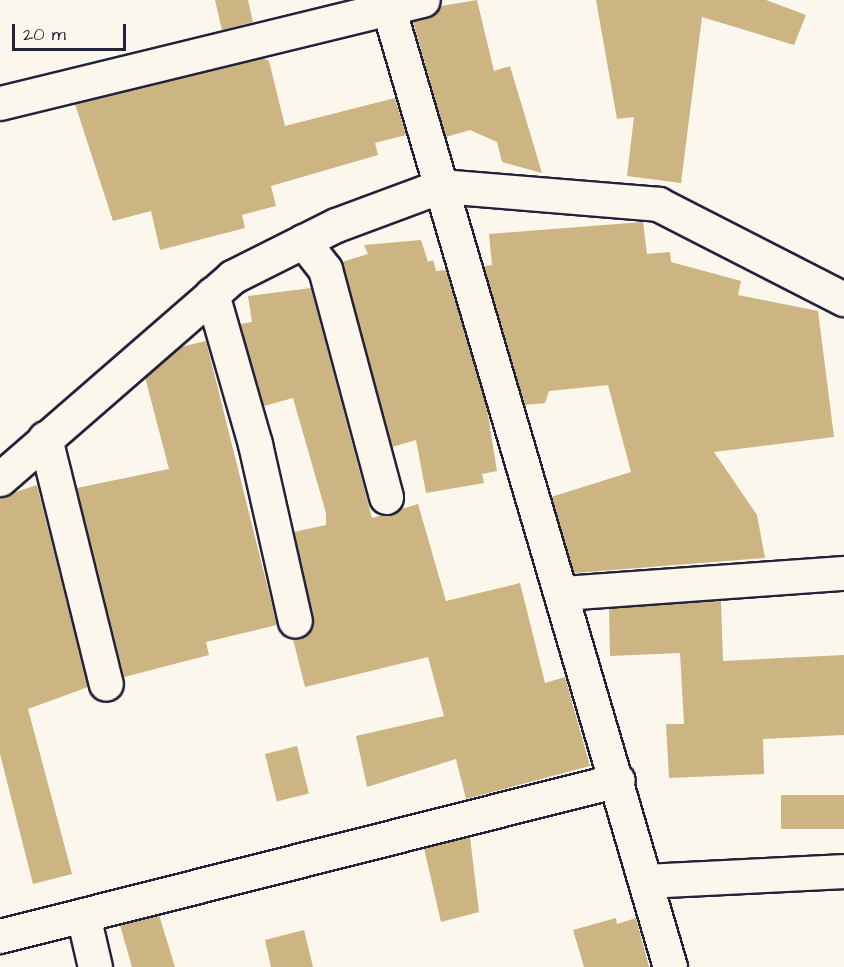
<!DOCTYPE html>
<style>
body{margin:0}
#map{position:relative;width:844px;height:967px;overflow:hidden;background:#fbf7ec;font-family:"Architects Daughter",sans-serif}
div>[style]{position:absolute}
.building>*{inset:0;background:#ccb483;transform-origin:0 0}
.roads{filter:drop-shadow(2px 0 #22223b) drop-shadow(-2px 0 #22223b) drop-shadow(0 2px #22223b) drop-shadow(0 -2px #22223b)}
.street>*{height:33px;margin:-16.5px;padding:0 16.5px;transform-origin:16.5px;border-radius:16.5px;background:#fbf7ec}
span{translate:-50% -50%;white-space:nowrap;text-align:center;line-height:1.15;-webkit-text-stroke:6px #fbf7ec;paint-order:stroke}
.scale{position:absolute;left:12px;top:24px;width:114px;height:27px;box-sizing:border-box;border:3px solid #22223b;border-top:0;padding-left:8px;font-size:18px;line-height:21px;white-space:nowrap;color:#22223b;-webkit-text-stroke:4px #fbf7ec;paint-order:stroke}
</style>
<div id="map">
<div class="building">
<i style="clip-path:polygon(215px 0,248px 0,253px 22px,222px 30px)"></i>
<i style="clip-path:polygon(477px 0,494px 71px,510px 66px,542px 173px,502px 162px,497px 142px,470px 130px,446px 137px,413px 22px,435px 14px,441px 6px)"></i>
<i style="clip-path:polygon(596px 0,766px 0,806px 15px,794px 45px,702px 17px,681px 183px,627px 176px,634px 117px,617px 119px)"></i>
<i style="clip-path:polygon(263px 58px,269px 61px,285px 126px,395px 98px,406px 135px,375px 143px,378px 155px,271px 186px,276px 206px,242px 215px,245px 228px,160px 250px,151px 211px,113px 221px,75px 104px)"></i>
<i style="clip-path:polygon(643px 222px,647px 254px,670px 252px,671px 262px,741px 281px,738px 295px,818px 311px,834px 437px,714px 452px,757px 515px,765px 558px,574px 573px,551px 497px,631px 472px,608px 385px,549px 391px,545px 403px,525px 405px,484px 266px,492px 265px,489px 234px)"></i>
<i style="clip-path:polygon(421px 240px,428px 262px,433px 260px,436px 271px,446px 270px,487px 409px,497px 471px,482px 474px,484px 483px,426px 493px,416px 440px,392px 447px,342px 262px,368px 254px,364px 245px)"></i>
<i style="clip-path:polygon(311px 288px,372px 518px,418px 504px,446px 601px,520px 583px,545px 683px,565px 677px,590px 766px,466px 799px,456px 759px,367px 787px,356px 736px,444px 716px,428px 657px,305px 687px,293px 639px,308px 634px,313px 617px,294px 532px,326px 525px,326px 513px,293px 398px,264px 406px,240px 324px,252px 322px,248px 296px)"></i>
<i style="clip-path:polygon(206px 341px,277px 625px,206px 642px,209px 655px,124px 677px,77px 488px,169px 469px,145px 377px,180px 347px)"></i>
<i style="clip-path:polygon(37px 485px,88px 687px,28px 709px,72px 874px,33px 884px,0 754px,0 497px)"></i>
<i style="clip-path:polygon(721px 601px,723px 661px,844px 655px,844px 735px,763px 739px,764px 774px,669px 778px,666px 724px,684px 724px,680px 653px,610px 656px,609px 608px)"></i>
<i style="left:297px;top:746px;width:49px;height:33px;rotate:76deg"></i>
<i style="left:844px;top:795px;width:34px;height:63px;rotate:90deg"></i>
<i style="clip-path:polygon(470px 837px,479px 912px,441px 922px,424px 848px)"></i>
<i style="clip-path:polygon(159px 915px,175px 967px,132px 967px,120px 925px)"></i>
<i style="clip-path:polygon(616px 918px,617px 924px,636px 918px,649px 967px,584px 967px,573px 930px)"></i>
<i style="clip-path:polygon(304px 930px,313px 967px,271px 967px,265px 940px)"></i>
</div>
<div class="roads">
<div class="street">
<i style="left:386px;top:0;width:1008px;rotate:73.63deg"></i>
<i style="left:0;top:103px;width:435px;rotate:-13.7deg"></i>
<i style="left:303px;top:241px;width:36px;rotate:52deg"></i>
<i style="left:325px;top:269px;width:236px;rotate:75deg"></i>
<i style="left:212px;top:294px;width:156px;rotate:74deg"></i>
<i style="left:255px;top:444px;width:181px;rotate:77.3deg"></i>
<i style="left:45px;top:438px;width:253px;rotate:76.1deg"></i>
<i style="left:0;top:479px;width:308px;rotate:-41deg"></i>
<i style="left:232px;top:277px;width:116px;rotate:-26.6deg"></i>
<i style="left:336px;top:225px;width:112px;rotate:-20.4deg"></i>
<i style="left:441px;top:186px;width:218px;rotate:4.7deg"></i>
<i style="left:658px;top:204px;width:209px;rotate:27.1deg"></i>
<i style="left:562px;top:593px;width:283px;rotate:-4.1deg"></i>
<i style="left:646px;top:881px;width:198px;rotate:-2.9deg"></i>
<i style="left:83px;top:915px;width:53px;rotate:77deg"></i>
<i style="left:0;top:936px;width:637px;rotate:-14.17deg"></i>
</div>
</div>
<div class="scale">20 m</div>
</div>
